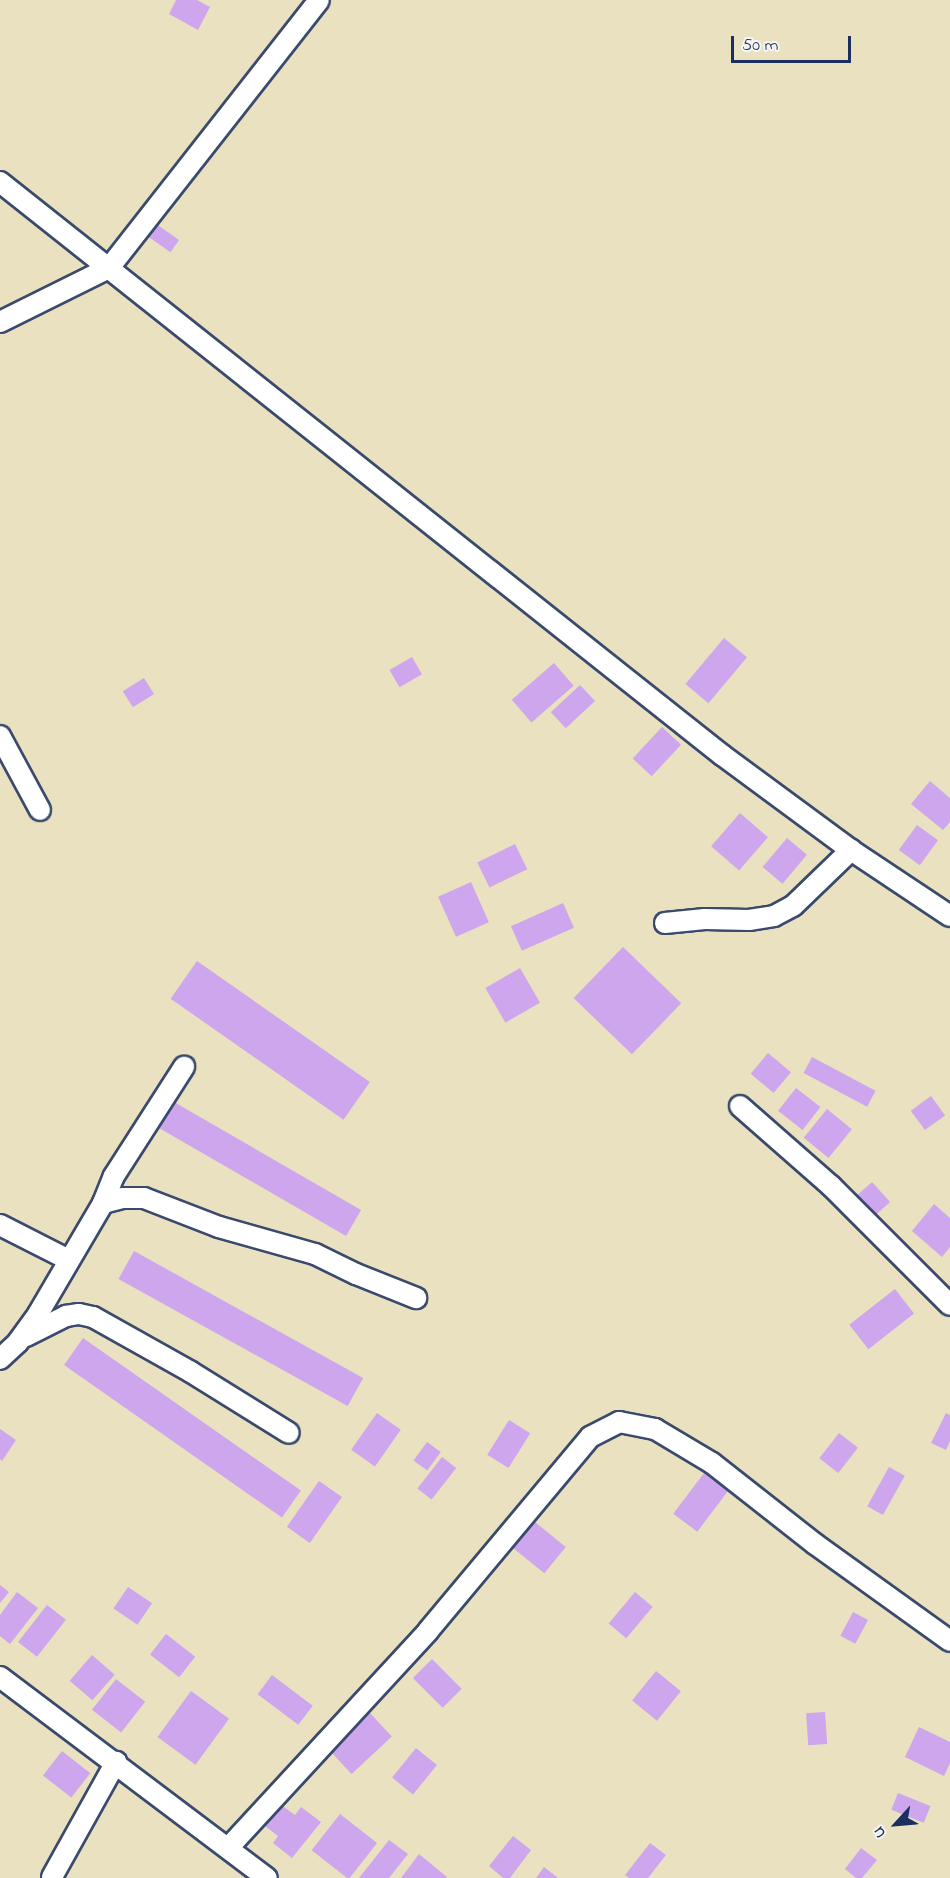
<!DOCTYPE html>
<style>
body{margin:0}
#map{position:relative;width:950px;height:1878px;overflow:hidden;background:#e9e1bf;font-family:"Indie Flower",sans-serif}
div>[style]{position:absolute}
.building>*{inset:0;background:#cea6ee;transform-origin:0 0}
.roads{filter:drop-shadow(2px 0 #3a4a6d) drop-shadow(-2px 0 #3a4a6d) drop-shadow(0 2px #3a4a6d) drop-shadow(0 -2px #3a4a6d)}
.minor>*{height:20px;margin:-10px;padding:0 10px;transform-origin:10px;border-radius:10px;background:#fff}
span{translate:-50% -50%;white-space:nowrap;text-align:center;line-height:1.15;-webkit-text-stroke:5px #f6f6f2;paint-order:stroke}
.north{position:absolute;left:866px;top:1794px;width:60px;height:60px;-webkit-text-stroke:4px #f6f6f2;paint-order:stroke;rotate:244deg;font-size:16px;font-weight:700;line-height:24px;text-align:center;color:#1b2f5e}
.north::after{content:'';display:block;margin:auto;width:21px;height:27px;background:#1b2f5e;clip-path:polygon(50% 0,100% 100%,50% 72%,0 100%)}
.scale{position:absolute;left:731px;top:36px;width:120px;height:27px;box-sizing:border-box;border:3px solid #1b2f5e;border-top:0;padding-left:8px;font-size:18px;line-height:21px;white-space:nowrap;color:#1b2f5e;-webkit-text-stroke:4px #f6f6f2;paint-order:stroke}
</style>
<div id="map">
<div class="building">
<i style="clip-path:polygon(176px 0,197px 0,210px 7px,198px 30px,169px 14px)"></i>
<i style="left:152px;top:221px;width:33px;height:15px;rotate:35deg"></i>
<i style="left:724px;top:638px;width:30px;height:60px;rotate:40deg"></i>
<i style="left:412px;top:657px;width:20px;height:26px;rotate:60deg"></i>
<i style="left:554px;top:663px;width:30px;height:56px;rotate:49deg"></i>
<i style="left:144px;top:678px;width:19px;height:25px;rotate:58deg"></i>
<i style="left:580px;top:685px;width:22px;height:40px;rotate:47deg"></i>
<i style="left:662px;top:727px;width:26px;height:43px;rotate:43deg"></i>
<i style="clip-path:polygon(930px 781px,950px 798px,950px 822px,943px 830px,911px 804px)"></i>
<i style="left:740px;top:813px;width:37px;height:44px;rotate:41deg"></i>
<i style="left:917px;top:825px;width:26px;height:31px;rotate:36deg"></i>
<i style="left:787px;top:838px;width:26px;height:38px;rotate:40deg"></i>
<i style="left:515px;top:844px;width:28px;height:42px;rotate:64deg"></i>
<i style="left:471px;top:882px;width:44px;height:36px;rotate:66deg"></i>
<i style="left:563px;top:903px;width:27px;height:57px;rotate:66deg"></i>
<i style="left:623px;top:947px;width:81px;height:71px;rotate:44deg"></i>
<i style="left:197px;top:961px;width:211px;height:46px;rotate:35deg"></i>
<i style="left:520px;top:968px;width:40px;height:40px;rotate:60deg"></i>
<i style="left:768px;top:1053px;width:30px;height:27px;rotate:40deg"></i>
<i style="left:812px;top:1057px;width:72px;height:18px;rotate:28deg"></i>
<i style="left:796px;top:1088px;width:31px;height:29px;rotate:38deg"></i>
<i style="left:931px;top:1096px;width:24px;height:25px;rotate:54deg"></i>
<i style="left:174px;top:1102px;width:216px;height:30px;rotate:30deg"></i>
<i style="left:827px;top:1109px;width:32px;height:37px;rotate:39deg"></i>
<i style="left:872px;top:1182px;width:27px;height:21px;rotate:48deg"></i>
<i style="clip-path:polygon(934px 1204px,950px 1218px,950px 1247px,942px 1257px,912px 1231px)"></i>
<i style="left:134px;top:1251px;width:262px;height:32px;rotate:29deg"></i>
<i style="left:895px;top:1289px;width:31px;height:58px;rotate:52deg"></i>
<i style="left:83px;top:1338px;width:266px;height:33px;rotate:35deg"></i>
<i style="left:377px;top:1413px;width:29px;height:45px;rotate:35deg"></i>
<i style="clip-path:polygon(946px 1413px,950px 1415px,950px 1441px,946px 1450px,931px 1443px)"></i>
<i style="left:509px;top:1420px;width:25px;height:41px;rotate:32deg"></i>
<i style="clip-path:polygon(0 1429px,16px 1440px,2px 1461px,0 1459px)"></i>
<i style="left:839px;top:1433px;width:24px;height:32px;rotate:38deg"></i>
<i style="left:427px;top:1442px;width:17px;height:23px;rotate:36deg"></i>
<i style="left:442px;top:1457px;width:18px;height:40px;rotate:38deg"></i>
<i style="left:889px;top:1467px;width:18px;height:45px;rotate:29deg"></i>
<i style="left:704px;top:1473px;width:30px;height:51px;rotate:37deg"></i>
<i style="left:319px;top:1481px;width:28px;height:56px;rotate:35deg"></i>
<i style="left:530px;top:1518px;width:46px;height:34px;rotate:39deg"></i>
<i style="clip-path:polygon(0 1585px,9px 1592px,0 1603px)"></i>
<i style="left:128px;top:1587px;width:29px;height:26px;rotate:34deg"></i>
<i style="clip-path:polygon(17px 1592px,38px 1608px,10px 1644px,0 1636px,0 1615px)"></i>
<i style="left:635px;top:1592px;width:23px;height:41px;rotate:40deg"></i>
<i style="left:47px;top:1605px;width:24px;height:47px;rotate:38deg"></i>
<i style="left:853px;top:1612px;width:17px;height:27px;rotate:28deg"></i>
<i style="left:166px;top:1634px;width:37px;height:26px;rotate:38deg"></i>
<i style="left:92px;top:1655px;width:30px;height:34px;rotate:41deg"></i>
<i style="left:432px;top:1659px;width:42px;height:27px;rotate:45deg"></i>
<i style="left:656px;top:1671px;width:32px;height:38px;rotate:39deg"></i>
<i style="left:272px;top:1675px;width:51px;height:24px;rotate:37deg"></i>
<i style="left:116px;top:1679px;width:37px;height:39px;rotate:38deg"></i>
<i style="left:191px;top:1691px;width:47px;height:57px;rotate:36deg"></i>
<i style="left:368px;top:1711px;width:35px;height:55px;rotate:47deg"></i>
<i style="left:825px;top:1712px;width:32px;height:19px;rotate:86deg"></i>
<i style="clip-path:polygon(919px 1727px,950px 1742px,950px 1763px,944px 1776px,905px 1757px)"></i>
<i style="left:416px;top:1748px;width:27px;height:38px;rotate:39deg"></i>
<i style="left:62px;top:1751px;width:36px;height:31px;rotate:38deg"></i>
<i style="left:898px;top:1793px;width:35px;height:18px;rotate:22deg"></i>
<i style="clip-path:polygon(281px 1805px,295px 1815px,301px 1807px,321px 1822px,292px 1858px,273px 1843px,278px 1836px,265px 1826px)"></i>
<i style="left:340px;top:1814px;width:47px;height:46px;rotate:38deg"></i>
<i style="clip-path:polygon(513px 1836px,531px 1850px,510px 1878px,503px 1878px,489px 1866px)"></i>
<i style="clip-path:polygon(389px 1840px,408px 1854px,389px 1878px,359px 1878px)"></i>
<i style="clip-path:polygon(650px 1843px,666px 1855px,648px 1878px,629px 1878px,625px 1875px)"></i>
<i style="clip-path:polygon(861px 1848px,877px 1860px,862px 1878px,856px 1878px,845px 1869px)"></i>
<i style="clip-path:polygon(419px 1854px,447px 1877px,446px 1878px,401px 1878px)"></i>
<i style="clip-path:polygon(544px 1867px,558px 1878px,536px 1878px)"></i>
</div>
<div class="roads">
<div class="minor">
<i style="left:0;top:182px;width:922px;rotate:38.44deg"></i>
<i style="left:722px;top:755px;width:160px;rotate:36.4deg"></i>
<i style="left:851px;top:850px;width:119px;rotate:33.7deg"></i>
<i style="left:0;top:322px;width:122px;rotate:-26.4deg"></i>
<i style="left:109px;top:268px;width:340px;rotate:-51.9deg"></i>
<i style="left:0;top:736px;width:84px;rotate:61.6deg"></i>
<i style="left:665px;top:923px;width:40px;rotate:-5.7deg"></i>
<i style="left:705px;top:919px;width:44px;rotate:1.3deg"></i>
<i style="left:749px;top:920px;width:25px;rotate:-9deg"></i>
<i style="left:774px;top:916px;width:21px;rotate:-28deg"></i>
<i style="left:793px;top:906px;width:81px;rotate:-44deg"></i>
<i style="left:740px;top:1106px;width:121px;rotate:41.3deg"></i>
<i style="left:831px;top:1186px;width:168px;rotate:45deg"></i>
<i style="left:103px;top:1203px;width:21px;rotate:-14deg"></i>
<i style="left:123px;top:1198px;width:21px"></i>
<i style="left:144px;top:1198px;width:80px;rotate:21.1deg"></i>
<i style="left:219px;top:1227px;width:100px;rotate:15.7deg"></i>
<i style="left:315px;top:1254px;width:46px;rotate:26deg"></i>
<i style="left:356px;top:1274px;width:65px;rotate:21.8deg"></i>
<i style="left:0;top:1225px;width:77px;rotate:26.9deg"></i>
<i style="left:26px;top:1336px;width:45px;rotate:-26.6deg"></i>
<i style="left:66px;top:1316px;width:13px;rotate:-9deg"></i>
<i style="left:79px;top:1314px;width:14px;rotate:12deg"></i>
<i style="left:93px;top:1317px;width:112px;rotate:29.3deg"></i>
<i style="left:191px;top:1372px;width:115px;rotate:31.9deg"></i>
<i style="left:0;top:1359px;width:25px;rotate:-43deg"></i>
<i style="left:18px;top:1342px;width:34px;rotate:-54deg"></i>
<i style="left:38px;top:1314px;width:129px;rotate:-59.6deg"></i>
<i style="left:103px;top:1203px;width:29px;rotate:-68deg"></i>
<i style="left:114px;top:1176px;width:130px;rotate:-57.3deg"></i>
<i style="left:0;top:1677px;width:334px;rotate:37deg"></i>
<i style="left:229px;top:1847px;width:294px;rotate:-47.3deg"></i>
<i style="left:428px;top:1631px;width:253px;rotate:-50.1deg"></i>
<i style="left:590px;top:1437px;width:33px;rotate:-27deg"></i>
<i style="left:619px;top:1422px;width:37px;rotate:11deg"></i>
<i style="left:655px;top:1429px;width:66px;rotate:30.8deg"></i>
<i style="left:712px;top:1463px;width:131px;rotate:38.2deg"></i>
<i style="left:815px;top:1544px;width:166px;rotate:35.7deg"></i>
<i style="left:52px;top:1877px;width:132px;rotate:-60.9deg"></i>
</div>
</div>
<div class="north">U</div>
<div class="scale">50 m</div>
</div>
